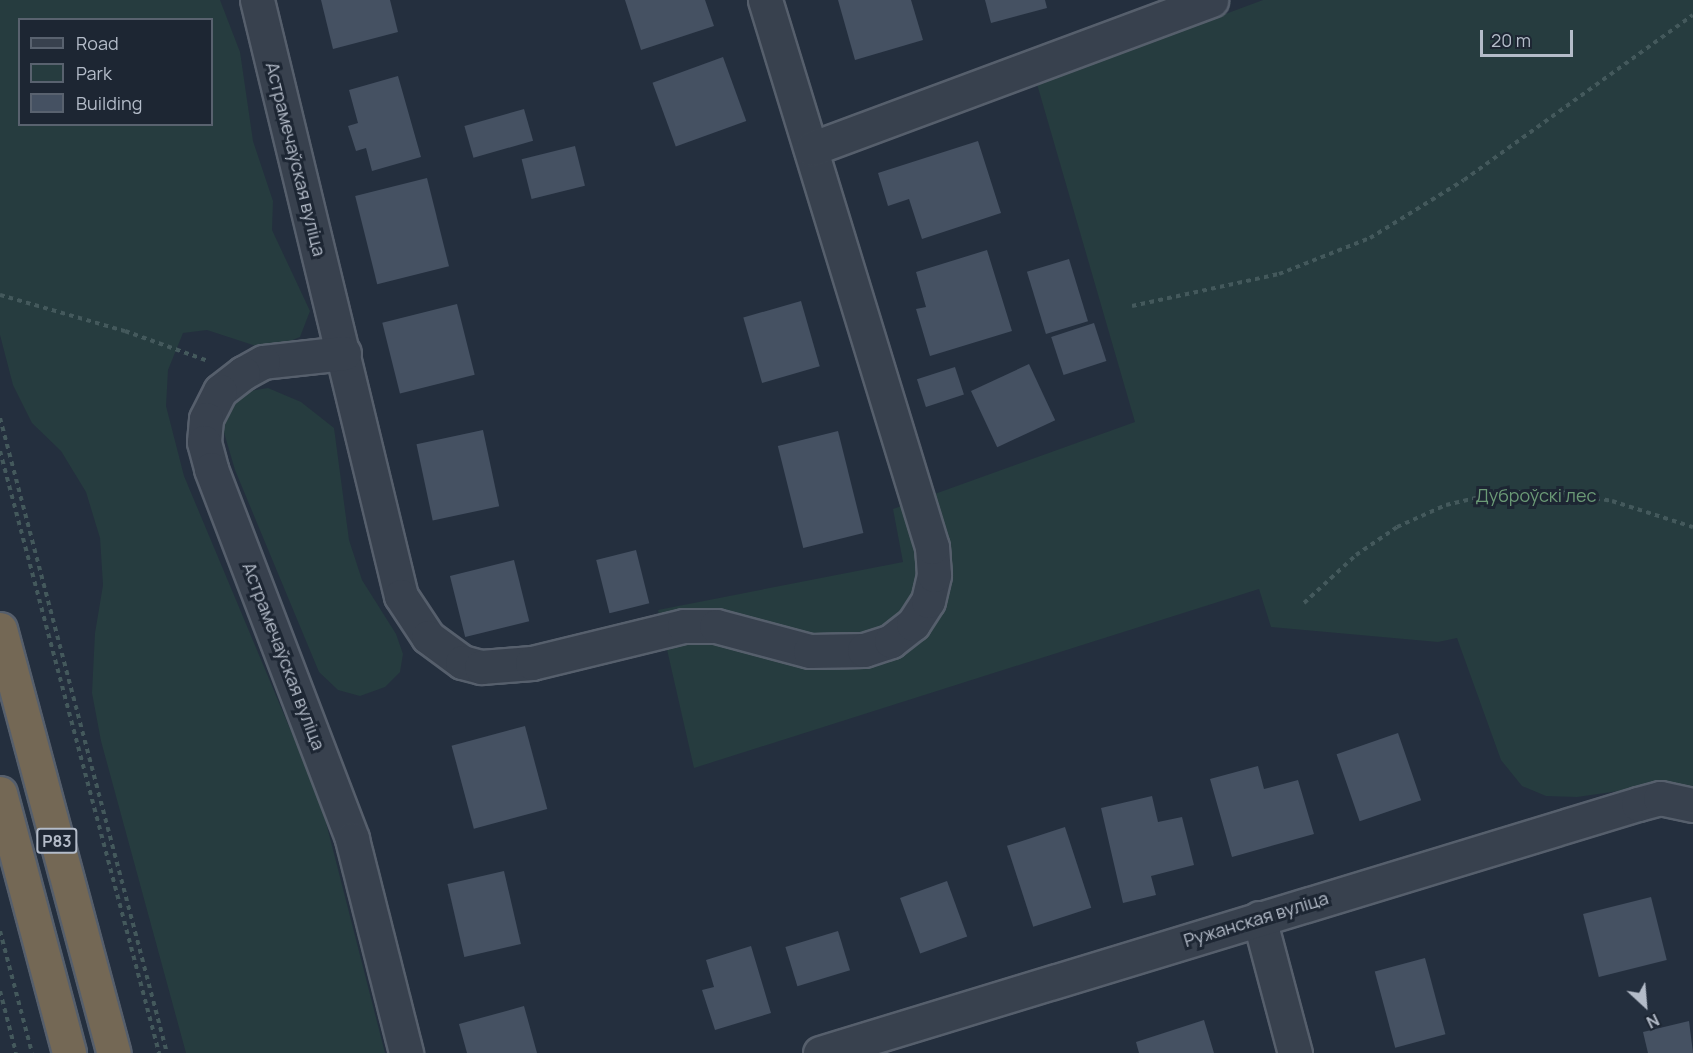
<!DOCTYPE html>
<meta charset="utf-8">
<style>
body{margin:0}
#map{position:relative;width:1693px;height:1053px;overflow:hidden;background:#242f3e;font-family:Manrope,sans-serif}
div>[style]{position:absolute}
.green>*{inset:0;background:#263c3f}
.building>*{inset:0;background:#455162;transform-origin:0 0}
.path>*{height:4px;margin-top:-2px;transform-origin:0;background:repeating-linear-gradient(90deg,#44595c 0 4.5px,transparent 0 9px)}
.roads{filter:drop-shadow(2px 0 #565f6c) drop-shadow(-2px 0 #565f6c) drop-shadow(0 2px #565f6c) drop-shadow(0 -2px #565f6c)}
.street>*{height:33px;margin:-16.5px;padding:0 16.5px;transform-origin:16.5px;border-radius:16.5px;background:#38414e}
.highway>*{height:33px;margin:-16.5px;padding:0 16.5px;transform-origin:16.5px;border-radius:16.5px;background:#746855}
span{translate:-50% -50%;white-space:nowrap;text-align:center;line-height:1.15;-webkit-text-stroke:6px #1d2633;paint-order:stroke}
.shield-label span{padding:2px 4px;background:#1d2633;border:2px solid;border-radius:4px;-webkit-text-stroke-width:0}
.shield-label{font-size:16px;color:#b4bcc9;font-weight:700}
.street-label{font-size:18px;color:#b4bcc9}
.park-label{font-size:18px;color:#6b9a76}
.legend{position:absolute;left:18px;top:18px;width:195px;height:108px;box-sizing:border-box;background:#1d2633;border:2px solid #59626f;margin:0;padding:8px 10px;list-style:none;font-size:18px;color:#b4bcc9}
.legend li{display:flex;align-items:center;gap:12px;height:30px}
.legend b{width:30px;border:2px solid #59626f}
.north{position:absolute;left:1615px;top:975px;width:60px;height:60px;-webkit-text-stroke:4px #1d2633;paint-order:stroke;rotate:154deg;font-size:16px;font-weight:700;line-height:24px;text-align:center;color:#b4bcc9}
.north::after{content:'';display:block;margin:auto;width:21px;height:27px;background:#b4bcc9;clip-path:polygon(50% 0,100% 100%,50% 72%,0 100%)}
.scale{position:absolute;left:1480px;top:30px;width:93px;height:27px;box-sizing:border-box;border:3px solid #b4bcc9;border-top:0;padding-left:8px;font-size:18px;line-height:21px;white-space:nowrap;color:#b4bcc9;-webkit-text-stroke:4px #1d2633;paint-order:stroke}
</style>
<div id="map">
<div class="green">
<i style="clip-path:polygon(evenodd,0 0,220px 0,240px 52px,253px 141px,273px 201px,272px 230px,310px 311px,300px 337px,268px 350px,207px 330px,183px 333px,168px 370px,166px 406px,184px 476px,321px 803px,385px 1053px,186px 1053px,101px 741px,92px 693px,95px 633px,103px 585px,100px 538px,86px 492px,61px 451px,32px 423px,13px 385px,0 335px,0 0,20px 20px,212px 20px,212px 124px,20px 124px,20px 20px)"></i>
<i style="clip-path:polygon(1263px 0,1693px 0,1693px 790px,1647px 787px,1577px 797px,1546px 796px,1522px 786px,1501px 760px,1457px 638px,1438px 642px,1271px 627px,1259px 589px,694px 768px,658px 610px,903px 562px,893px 509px,1135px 422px,1037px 84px)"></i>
<i style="clip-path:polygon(268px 388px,301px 402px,334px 428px,349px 540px,362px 580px,396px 634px,403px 654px,400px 672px,385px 687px,360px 696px,338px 690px,319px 672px,235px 470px,223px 429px,230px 409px,238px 393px)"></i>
</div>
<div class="building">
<i style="clip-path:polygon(321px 0,390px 0,398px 32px,333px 49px)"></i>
<i style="clip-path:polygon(625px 0,705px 0,714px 26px,641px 50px)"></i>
<i style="clip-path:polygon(838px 0,911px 0,923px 40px,855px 60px)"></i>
<i style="clip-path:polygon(985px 0,1045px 0,1047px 8px,991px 23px)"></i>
<i style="left:723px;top:57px;width:68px;height:75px;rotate:70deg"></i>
<i style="clip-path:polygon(398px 76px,421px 157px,372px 171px,366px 148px,356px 151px,348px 126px,358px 123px,349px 90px)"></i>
<i style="left:524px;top:109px;width:33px;height:62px;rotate:74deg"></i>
<i style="clip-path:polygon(978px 141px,1001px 213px,922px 239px,909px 199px,888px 206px,878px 173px)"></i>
<i style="left:575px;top:146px;width:41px;height:55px;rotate:76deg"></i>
<i style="left:427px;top:178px;width:91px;height:74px;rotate:76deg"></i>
<i style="clip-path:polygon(987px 250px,1012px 331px,930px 356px,916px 309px,926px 307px,916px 272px)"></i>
<i style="left:1069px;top:259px;width:65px;height:44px;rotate:73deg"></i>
<i style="left:801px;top:301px;width:68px;height:60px;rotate:74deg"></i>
<i style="left:457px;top:304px;width:73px;height:77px;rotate:76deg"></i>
<i style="left:1094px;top:323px;width:40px;height:45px;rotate:72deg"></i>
<i style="left:1029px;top:364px;width:62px;height:64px;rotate:65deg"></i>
<i style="left:955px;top:367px;width:29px;height:40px;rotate:72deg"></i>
<i style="left:483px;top:430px;width:78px;height:68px;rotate:78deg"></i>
<i style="left:838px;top:431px;width:105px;height:62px;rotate:76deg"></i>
<i style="left:636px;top:550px;width:55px;height:41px;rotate:76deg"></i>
<i style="left:514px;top:560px;width:63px;height:66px;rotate:76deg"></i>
<i style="left:525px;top:726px;width:86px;height:76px;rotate:75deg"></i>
<i style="left:1398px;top:733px;width:71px;height:65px;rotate:71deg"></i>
<i style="clip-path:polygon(1258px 766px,1264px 789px,1298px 780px,1314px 834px,1232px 857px,1210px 779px)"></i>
<i style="clip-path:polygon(1152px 796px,1158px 822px,1182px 817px,1194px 865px,1151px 876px,1156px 895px,1123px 903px,1101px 808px)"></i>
<i style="left:1065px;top:827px;width:85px;height:61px;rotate:72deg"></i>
<i style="left:504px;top:871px;width:75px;height:58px;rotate:77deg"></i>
<i style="left:947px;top:881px;width:59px;height:50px;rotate:70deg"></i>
<i style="left:1651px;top:897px;width:65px;height:70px;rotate:76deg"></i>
<i style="left:838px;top:931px;width:41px;height:55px;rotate:73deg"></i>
<i style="clip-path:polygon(751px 946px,771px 1013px,715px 1030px,702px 990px,714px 987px,706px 960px)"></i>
<i style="left:1425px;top:958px;width:79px;height:52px;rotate:75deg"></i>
<i style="clip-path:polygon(524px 1006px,537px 1053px,467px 1053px,459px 1024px)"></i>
<i style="clip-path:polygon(1204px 1020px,1214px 1053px,1139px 1053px,1136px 1042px)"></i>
<i style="clip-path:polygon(1689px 1021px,1693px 1053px,1648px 1053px,1643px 1032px)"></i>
</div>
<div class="path">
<i style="left:0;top:295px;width:130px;rotate:16.1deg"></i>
<i style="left:125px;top:331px;width:88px;rotate:19.9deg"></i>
<i style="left:1132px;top:306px;width:150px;rotate:-12.3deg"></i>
<i style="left:1279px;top:274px;width:98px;rotate:-21.6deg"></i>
<i style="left:1370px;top:238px;width:110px;rotate:-31.7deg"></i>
<i style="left:1464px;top:180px;width:282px;rotate:-35.8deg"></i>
<i style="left:0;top:418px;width:657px;rotate:75.27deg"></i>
<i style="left:0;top:451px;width:623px;rotate:75.2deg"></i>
<i style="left:1304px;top:603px;width:71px;rotate:-42.7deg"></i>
<i style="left:1356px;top:555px;width:50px;rotate:-34.3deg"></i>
<i style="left:1397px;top:527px;width:54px;rotate:-24.2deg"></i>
<i style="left:1446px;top:505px;width:57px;rotate:-13.3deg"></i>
<i style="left:1501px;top:492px;width:59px"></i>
<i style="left:1560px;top:492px;width:53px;rotate:9.8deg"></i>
<i style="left:1612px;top:501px;width:85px;rotate:17.8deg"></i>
<i style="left:0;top:931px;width:126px;rotate:75.3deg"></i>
<i style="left:0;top:991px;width:64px;rotate:75.5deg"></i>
</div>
<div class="roads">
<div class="street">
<i style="left:257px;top:0;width:613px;rotate:76.42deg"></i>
<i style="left:401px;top:596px;width:49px;rotate:56.6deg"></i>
<i style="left:428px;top:637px;width:42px;rotate:36.3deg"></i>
<i style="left:462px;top:662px;width:20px;rotate:15deg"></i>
<i style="left:481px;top:667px;width:51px;rotate:-4.5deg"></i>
<i style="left:532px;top:663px;width:156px;rotate:-13.7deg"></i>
<i style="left:684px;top:626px;width:32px"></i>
<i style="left:716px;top:626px;width:97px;rotate:14.9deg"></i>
<i style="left:810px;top:651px;width:54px;rotate:-1.1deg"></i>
<i style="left:864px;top:650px;width:28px;rotate:-18deg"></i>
<i style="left:891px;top:641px;width:28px;rotate:-38deg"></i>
<i style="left:913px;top:624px;width:27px;rotate:-57deg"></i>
<i style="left:928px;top:601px;width:27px;rotate:-77deg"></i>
<i style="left:934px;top:575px;width:28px;rotate:-94deg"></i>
<i style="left:932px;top:547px;width:572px;rotate:-106.98deg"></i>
<i style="left:811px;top:149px;width:427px;rotate:-20.4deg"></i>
<i style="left:344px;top:353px;width:81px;rotate:173.7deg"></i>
<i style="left:263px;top:362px;width:23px;rotate:151deg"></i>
<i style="left:243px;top:373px;width:29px;rotate:142deg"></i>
<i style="left:220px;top:391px;width:31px;rotate:117deg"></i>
<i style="left:206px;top:419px;width:23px;rotate:95deg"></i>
<i style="left:204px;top:442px;width:28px;rotate:75deg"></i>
<i style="left:211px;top:469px;width:396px;rotate:69.1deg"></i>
<i style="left:352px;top:839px;width:221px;rotate:75.8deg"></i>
<i style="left:1259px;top:918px;width:140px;rotate:75.1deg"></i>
<i style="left:820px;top:1053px;width:855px;rotate:-16.93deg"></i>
<i style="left:1638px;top:804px;width:23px;rotate:-15deg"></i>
<i style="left:1660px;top:798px;width:34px;rotate:12deg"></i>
</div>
<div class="highway">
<i style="left:0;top:629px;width:439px;rotate:75deg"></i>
<i style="left:0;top:793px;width:269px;rotate:75.1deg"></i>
</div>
</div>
<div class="shield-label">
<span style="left:57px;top:841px">Р83</span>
</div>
<div class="street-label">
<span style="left:296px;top:159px;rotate:76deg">Астрамечаўская вуліца</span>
<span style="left:284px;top:656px;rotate:69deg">Астрамечаўская вуліца</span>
<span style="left:1256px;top:919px;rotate:-17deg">Ружанская вуліца</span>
</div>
<div class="park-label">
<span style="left:1536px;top:495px">Дуброўскі лес</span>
</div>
<ul class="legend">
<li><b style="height:8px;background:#38414e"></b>Road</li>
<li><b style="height:16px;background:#263c3f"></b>Park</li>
<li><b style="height:16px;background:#455162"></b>Building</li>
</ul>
<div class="north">N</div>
<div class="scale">20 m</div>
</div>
